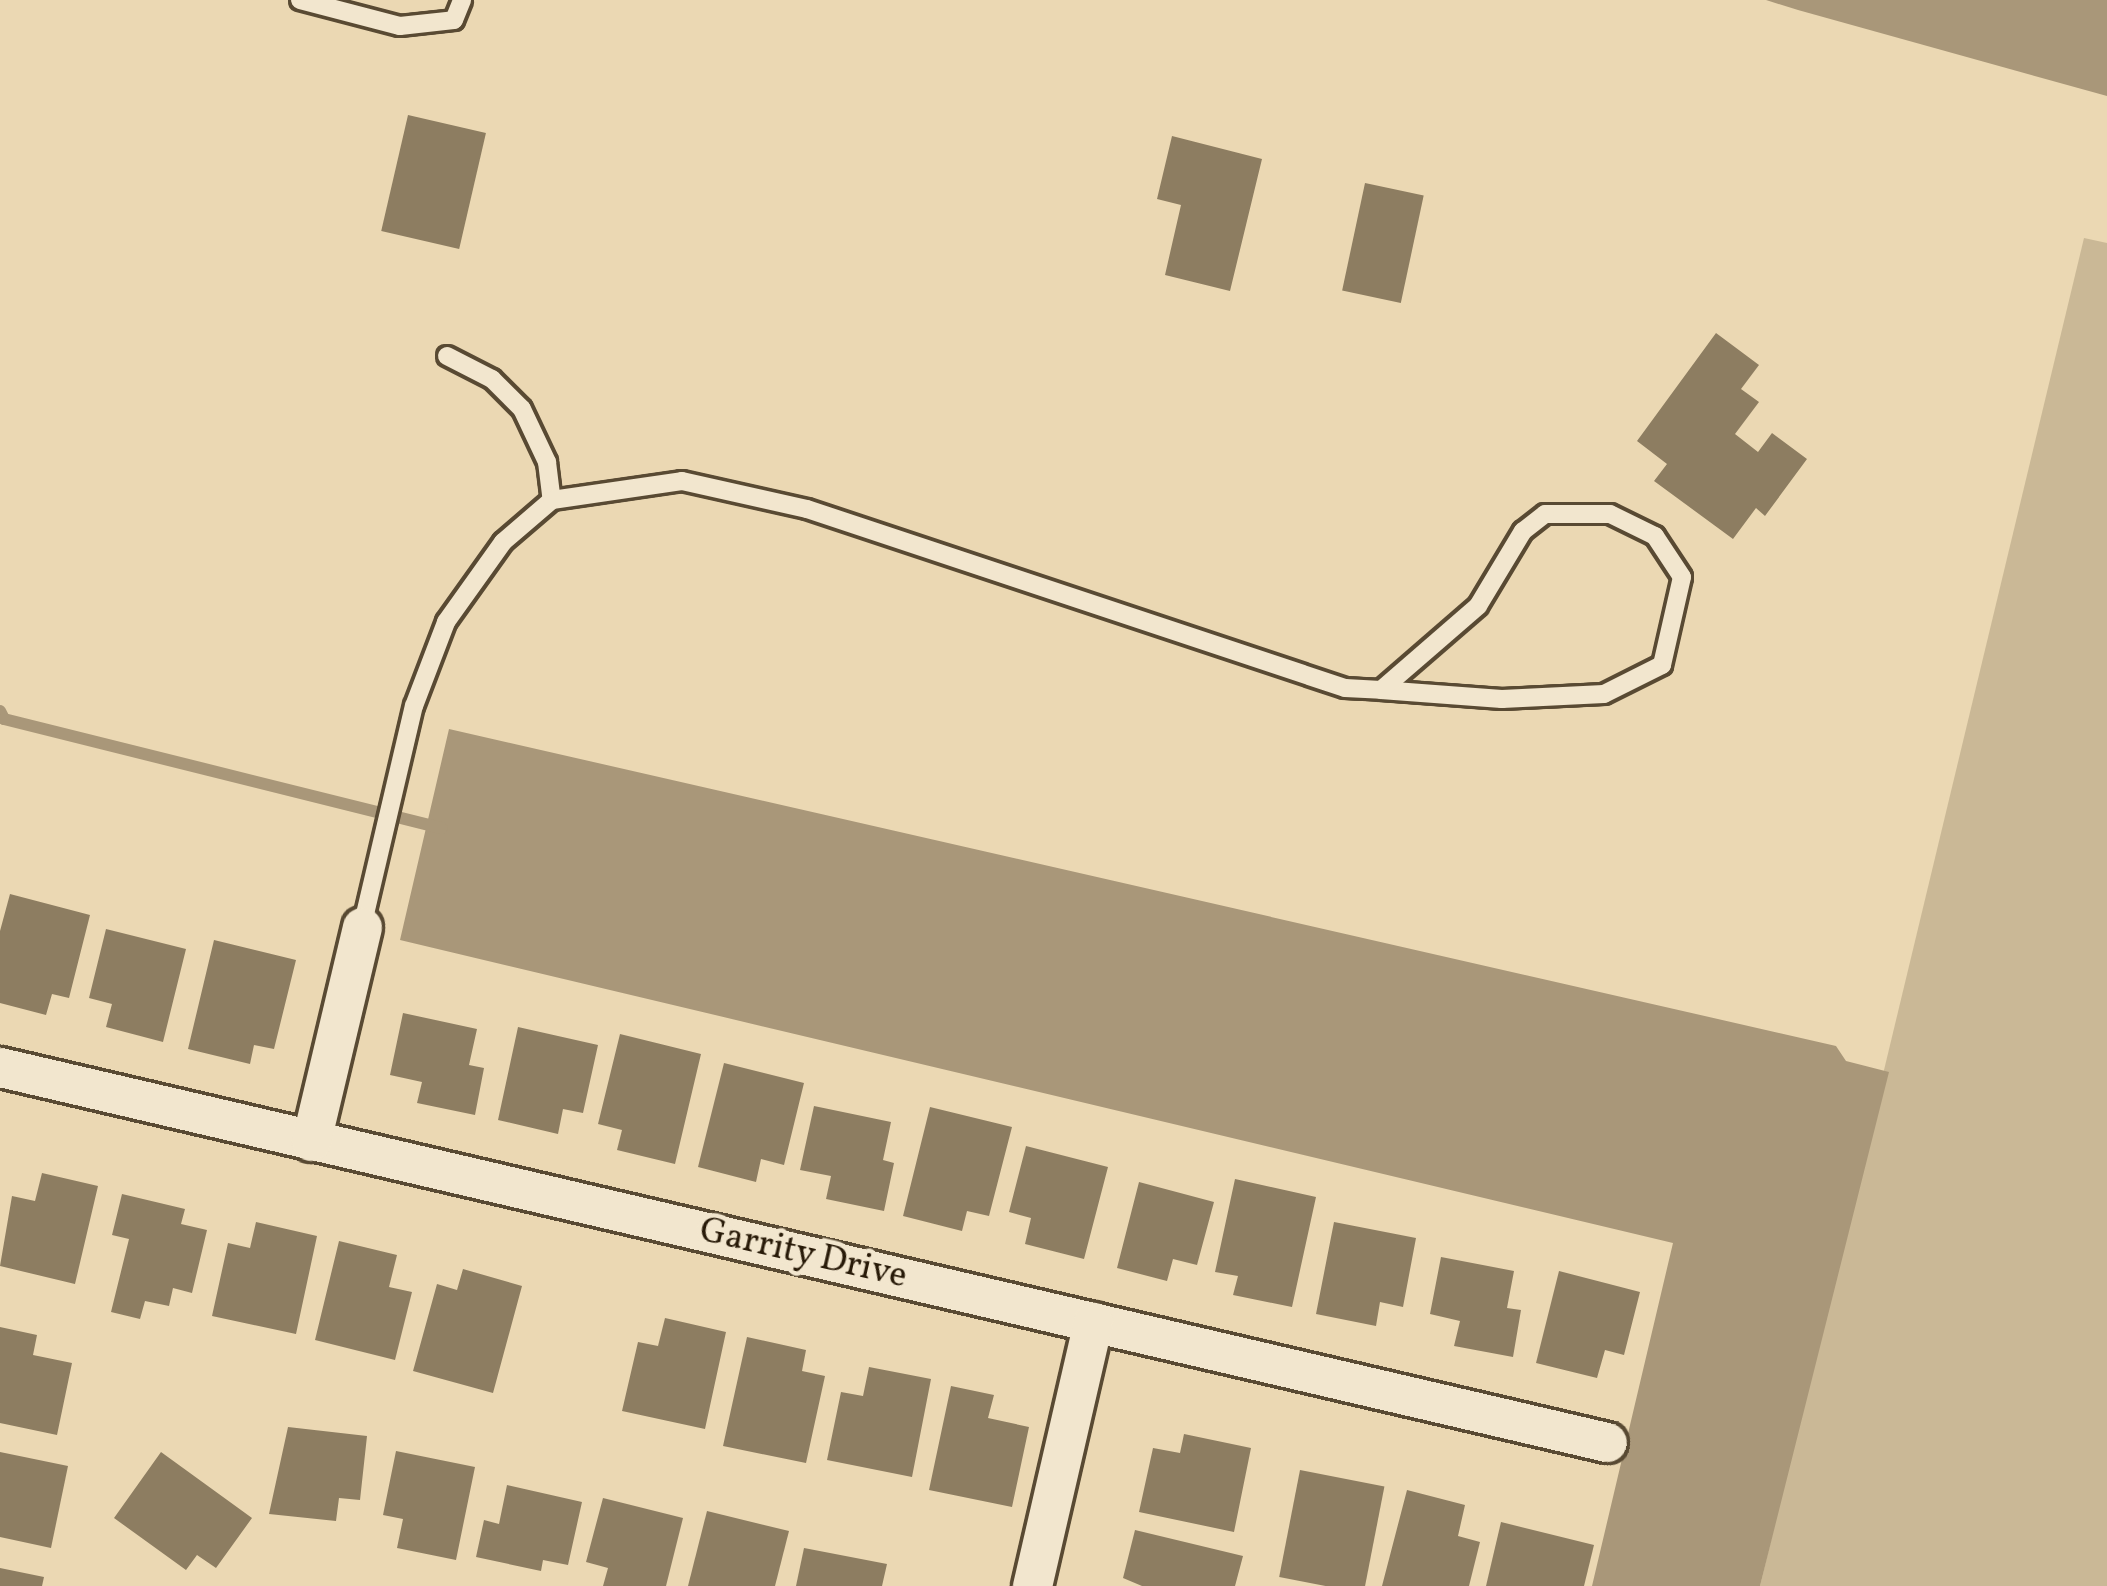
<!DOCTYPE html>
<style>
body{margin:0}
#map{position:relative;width:2107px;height:1586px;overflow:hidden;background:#ebd8b3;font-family:Vollkorn,serif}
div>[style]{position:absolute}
.green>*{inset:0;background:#cab896}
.water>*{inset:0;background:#a99779}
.stream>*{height:12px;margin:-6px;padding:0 6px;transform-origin:6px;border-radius:6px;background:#a99779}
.building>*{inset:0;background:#8d7d61;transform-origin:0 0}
.roads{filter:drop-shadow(3px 0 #594a33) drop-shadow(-3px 0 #594a33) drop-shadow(0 3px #594a33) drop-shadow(0 -3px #594a33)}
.service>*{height:18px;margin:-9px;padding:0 9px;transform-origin:9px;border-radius:9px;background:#f2e6ce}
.minor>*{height:39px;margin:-19.5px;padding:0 19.5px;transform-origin:19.5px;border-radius:19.5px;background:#f2e6ce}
span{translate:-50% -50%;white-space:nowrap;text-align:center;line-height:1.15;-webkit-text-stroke:9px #f2e6ce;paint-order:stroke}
.street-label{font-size:36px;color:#281a08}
</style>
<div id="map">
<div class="green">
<i style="clip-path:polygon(2084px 238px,2107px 243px,2107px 1586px,1760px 1586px)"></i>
</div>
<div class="water">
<i style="clip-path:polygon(1766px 0,2107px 0,2107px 96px,1798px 10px)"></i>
<i style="clip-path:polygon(449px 729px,1836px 1046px,1846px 1061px,1889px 1072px,1760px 1586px,1592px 1586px,1673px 1243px,400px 940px)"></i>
</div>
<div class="stream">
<i style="left:0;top:711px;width:9px;rotate:63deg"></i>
<i style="left:4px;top:719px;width:451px;rotate:14deg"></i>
</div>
<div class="building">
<i style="left:408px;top:115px;width:80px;height:119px;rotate:13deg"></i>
<i style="clip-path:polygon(1172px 136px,1262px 159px,1230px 291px,1165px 275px,1181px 205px,1157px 199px)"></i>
<i style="left:1365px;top:183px;width:60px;height:110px;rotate:12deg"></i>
<i style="clip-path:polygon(1716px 333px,1759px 365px,1741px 389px,1759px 402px,1735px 434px,1758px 452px,1772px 433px,1807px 459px,1765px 516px,1756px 508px,1733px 539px,1654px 481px,1667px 464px,1637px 441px)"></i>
<i style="clip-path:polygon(10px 894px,90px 915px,69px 998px,52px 994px,46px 1015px,0 1003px,0 931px)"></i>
<i style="clip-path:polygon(106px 929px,186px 949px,163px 1042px,106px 1027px,112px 1004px,89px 998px)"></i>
<i style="clip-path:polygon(214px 940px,296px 960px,274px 1049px,254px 1045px,250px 1064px,188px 1049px)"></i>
<i style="clip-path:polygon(403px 1013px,477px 1029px,469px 1065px,484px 1068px,475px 1115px,417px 1103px,422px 1082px,390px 1075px)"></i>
<i style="clip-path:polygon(518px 1027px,598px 1045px,583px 1113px,563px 1109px,558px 1134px,498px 1120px)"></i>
<i style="clip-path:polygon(620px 1034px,701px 1054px,675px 1164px,617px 1150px,622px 1130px,598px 1124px)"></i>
<i style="clip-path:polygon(724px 1063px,804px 1083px,784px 1165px,761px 1159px,756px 1182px,698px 1167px)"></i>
<i style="clip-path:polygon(814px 1106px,891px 1122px,883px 1160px,894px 1163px,884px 1211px,826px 1199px,831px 1176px,800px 1170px)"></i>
<i style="clip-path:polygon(930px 1107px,1012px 1127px,989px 1216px,967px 1211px,962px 1231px,903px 1216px)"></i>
<i style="clip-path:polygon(1026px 1146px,1108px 1167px,1084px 1259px,1025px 1244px,1031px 1218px,1009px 1212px)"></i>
<i style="clip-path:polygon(42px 1173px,98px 1186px,75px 1284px,0 1266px,12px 1196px,35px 1201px)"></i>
<i style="clip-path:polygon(1235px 1179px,1316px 1197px,1292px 1307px,1233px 1295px,1238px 1276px,1215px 1272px)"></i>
<i style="clip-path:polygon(1139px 1182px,1214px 1202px,1197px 1265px,1173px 1259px,1167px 1281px,1117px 1268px)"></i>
<i style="clip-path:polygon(122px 1194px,185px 1209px,181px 1224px,207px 1230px,192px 1293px,173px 1288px,169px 1306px,145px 1301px,140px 1319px,111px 1312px,129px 1239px,112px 1235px)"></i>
<i style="clip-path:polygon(256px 1222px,317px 1236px,296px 1334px,212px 1316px,228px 1243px,250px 1248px)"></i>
<i style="clip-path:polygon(1334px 1222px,1416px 1238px,1403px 1307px,1380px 1302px,1376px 1326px,1316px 1314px)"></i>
<i style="clip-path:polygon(339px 1241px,397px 1255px,389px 1287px,412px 1292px,395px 1360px,315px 1340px)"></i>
<i style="clip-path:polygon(1441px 1257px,1514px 1271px,1507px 1308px,1521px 1310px,1513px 1357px,1454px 1346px,1460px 1321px,1430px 1314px)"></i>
<i style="clip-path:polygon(463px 1269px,522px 1286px,493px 1393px,413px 1371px,437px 1284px,457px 1290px)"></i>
<i style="clip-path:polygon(1559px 1271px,1640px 1292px,1624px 1355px,1605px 1350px,1597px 1378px,1536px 1363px)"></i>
<i style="clip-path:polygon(665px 1318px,726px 1332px,705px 1429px,622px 1411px,638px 1342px,658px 1346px)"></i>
<i style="clip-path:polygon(0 1327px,37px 1335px,33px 1355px,72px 1363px,57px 1435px,0 1423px)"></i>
<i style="clip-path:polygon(747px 1337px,806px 1350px,802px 1371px,825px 1376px,806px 1463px,723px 1446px)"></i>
<i style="clip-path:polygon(869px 1367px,931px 1379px,912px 1477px,827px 1460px,841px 1392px,863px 1396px)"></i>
<i style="clip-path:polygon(951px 1386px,994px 1395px,988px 1418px,1029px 1427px,1012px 1507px,929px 1490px)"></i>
<i style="clip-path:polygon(288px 1427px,367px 1436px,360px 1500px,339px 1498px,336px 1521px,269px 1514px)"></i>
<i style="clip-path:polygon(1184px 1434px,1251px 1448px,1234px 1532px,1139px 1512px,1153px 1448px,1180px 1453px)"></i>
<i style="clip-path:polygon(396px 1451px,475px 1467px,456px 1560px,397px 1548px,403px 1519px,383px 1515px)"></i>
<i style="clip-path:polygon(0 1452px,68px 1466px,51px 1548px,0 1537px)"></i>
<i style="clip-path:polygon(161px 1452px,252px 1518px,216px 1568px,197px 1555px,186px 1570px,114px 1518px)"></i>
<i style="left:1300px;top:1470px;width:86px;height:109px;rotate:11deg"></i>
<i style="clip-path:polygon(507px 1485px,582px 1502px,568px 1565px,543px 1560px,541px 1571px,476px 1557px,484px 1520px,499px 1524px)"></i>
<i style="clip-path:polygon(1407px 1490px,1465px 1505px,1458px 1536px,1480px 1542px,1469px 1586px,1382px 1586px)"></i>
<i style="clip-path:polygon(603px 1498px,683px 1518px,666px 1586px,603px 1586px,608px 1568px,586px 1562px)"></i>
<i style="clip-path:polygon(707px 1511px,789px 1531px,775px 1586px,688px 1586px)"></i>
<i style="clip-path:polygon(1501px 1522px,1594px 1545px,1584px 1586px,1486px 1586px)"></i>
<i style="clip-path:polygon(1135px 1530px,1243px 1556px,1235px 1586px,1142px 1586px,1123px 1578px)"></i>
<i style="clip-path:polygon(804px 1548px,887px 1564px,882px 1586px,796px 1586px)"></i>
<i style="clip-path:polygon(0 1568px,44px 1577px,42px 1586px,0 1586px)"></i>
</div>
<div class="roads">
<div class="service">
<i style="left:300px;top:0;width:103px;rotate:14.6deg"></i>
<i style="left:400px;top:26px;width:54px;rotate:-6.3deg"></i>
<i style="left:454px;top:20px;width:22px;rotate:-68deg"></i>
<i style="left:447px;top:356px;width:51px;rotate:27.1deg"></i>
<i style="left:492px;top:379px;width:42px;rotate:45deg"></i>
<i style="left:522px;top:409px;width:59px;rotate:64.7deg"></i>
<i style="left:547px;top:462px;width:38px;rotate:83deg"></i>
<i style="left:362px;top:927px;width:227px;rotate:-76.8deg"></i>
<i style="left:414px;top:706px;width:90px;rotate:-69.1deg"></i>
<i style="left:446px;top:622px;width:98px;rotate:-54.5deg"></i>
<i style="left:503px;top:542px;width:65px;rotate:-40.6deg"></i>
<i style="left:552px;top:500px;width:131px;rotate:-8.3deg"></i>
<i style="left:682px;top:481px;width:128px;rotate:12.6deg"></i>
<i style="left:807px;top:509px;width:567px;rotate:18.4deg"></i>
<i style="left:1345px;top:688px;width:36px;rotate:3deg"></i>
<i style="left:1381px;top:690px;width:121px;rotate:4.3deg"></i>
<i style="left:1502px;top:699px;width:102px;rotate:-2.8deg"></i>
<i style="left:1604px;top:694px;width:65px;rotate:-26.6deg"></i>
<i style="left:1662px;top:665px;width:90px;rotate:-77.2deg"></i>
<i style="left:1682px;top:577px;width:49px;rotate:-123.4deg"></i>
<i style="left:1655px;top:536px;width:50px;rotate:-153.9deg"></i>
<i style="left:1610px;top:514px;width:65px;rotate:180deg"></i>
<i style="left:1545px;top:514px;width:28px;rotate:142deg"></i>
<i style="left:1523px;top:531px;width:87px;rotate:121deg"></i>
<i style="left:1478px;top:606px;width:128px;rotate:139.1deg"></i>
</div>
<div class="minor">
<i style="left:0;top:1067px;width:1650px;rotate:13.14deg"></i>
<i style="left:311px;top:1141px;width:220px;rotate:-76.6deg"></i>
<i style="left:1032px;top:1586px;width:271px;rotate:-77deg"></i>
</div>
</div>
<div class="street-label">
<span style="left:803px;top:1255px;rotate:13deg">Garrity Drive</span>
</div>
</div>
